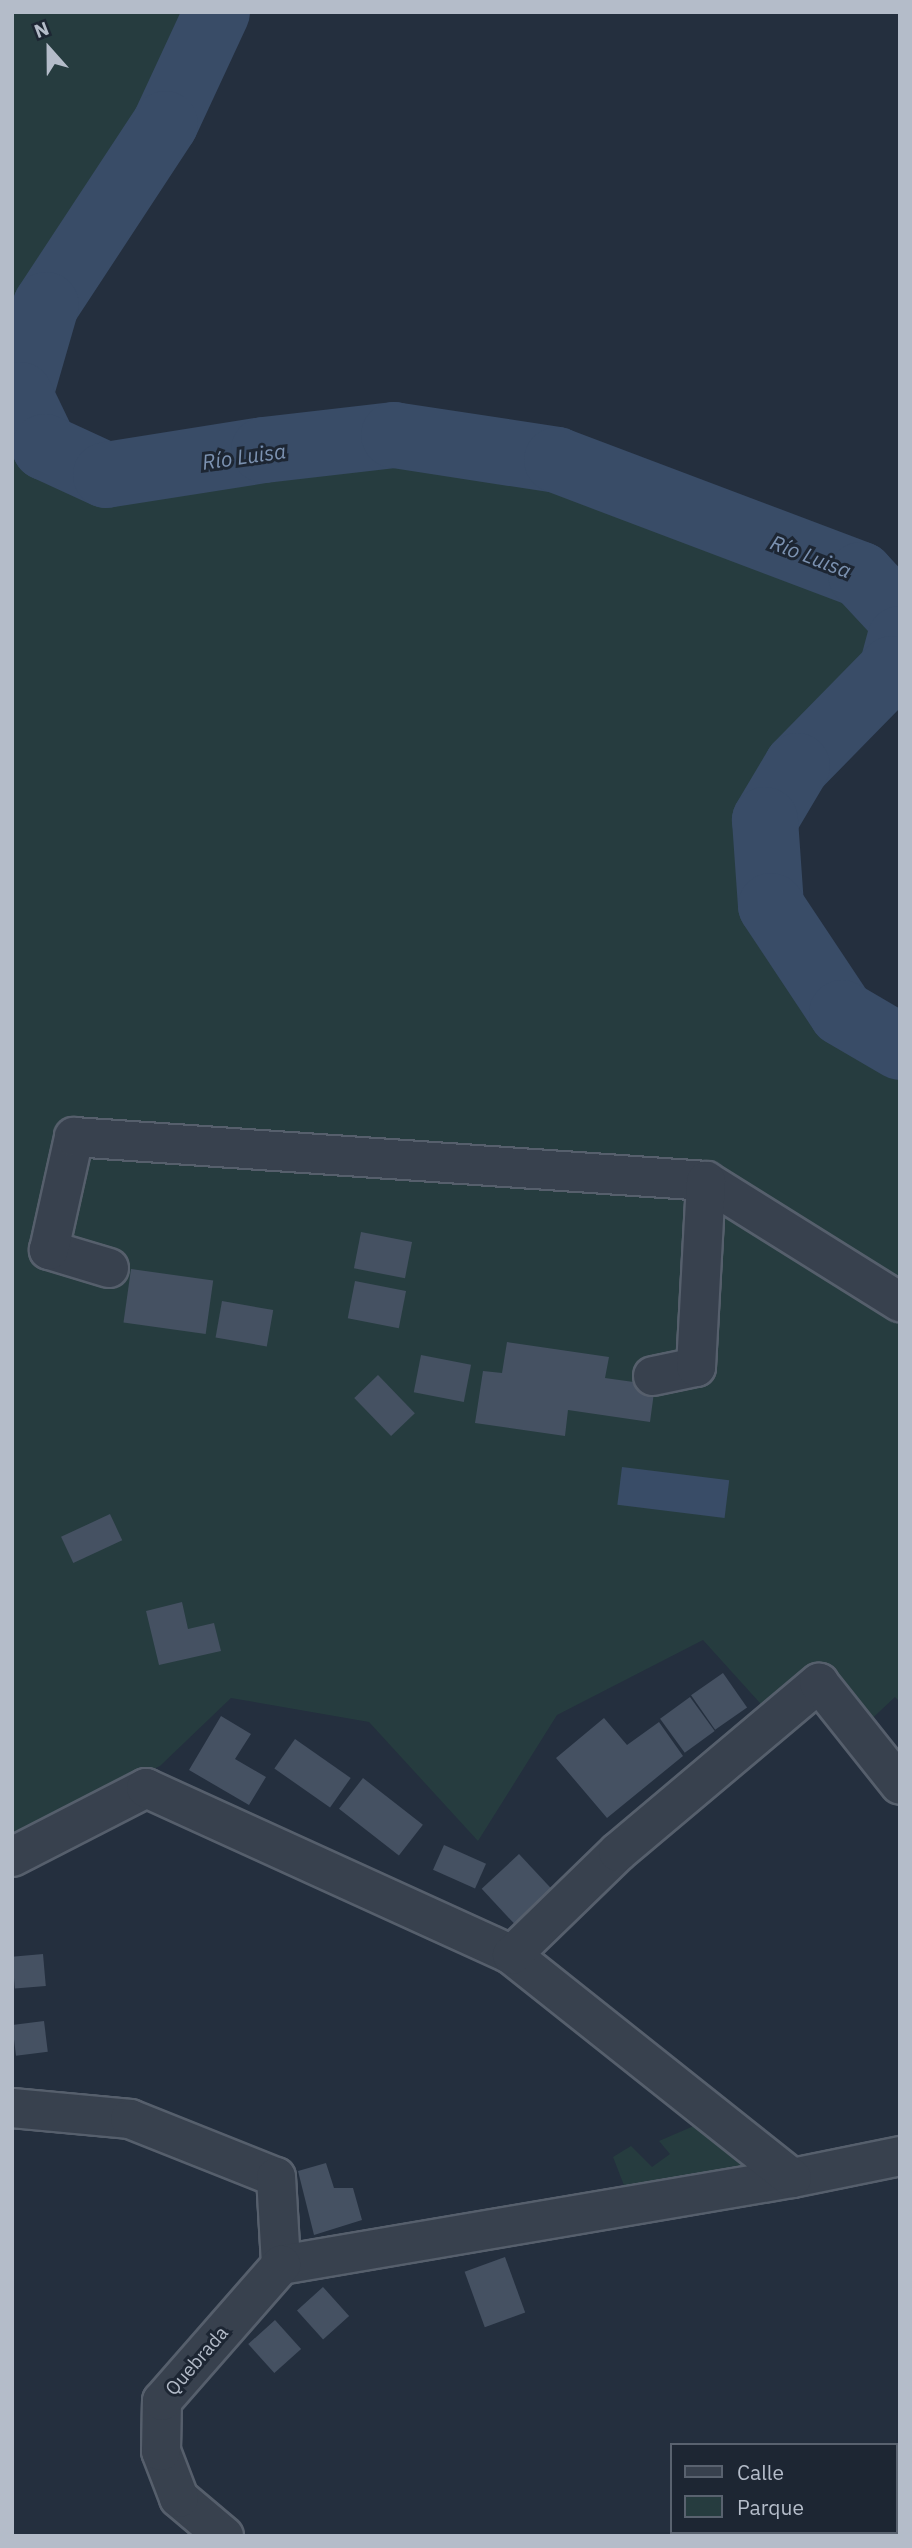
<!DOCTYPE html>
<meta charset="utf-8">
<style>
body{margin:0}
#map{position:relative;width:912px;height:2548px;overflow:hidden;background:#242f3e;font-family:"IBM Plex Sans",sans-serif}
div>[style]{position:absolute}
.green>*{inset:0;background:#263c3f}
.water>*{inset:0;background:#394c67;transform-origin:0 0}
.river>*{height:66px;margin:-33px;padding:0 33px;transform-origin:33px;border-radius:33px;background:#394c67}
.building>*{inset:0;background:#455162;transform-origin:0 0}
.roads{filter:drop-shadow(2px 0 #565f6c) drop-shadow(-2px 0 #565f6c) drop-shadow(0 2px #565f6c) drop-shadow(0 -2px #565f6c)}
.minor>*{height:38px;margin:-19px;padding:0 19px;transform-origin:19px;border-radius:19px;background:#38414e}
span{translate:-50% -50%;white-space:nowrap;text-align:center;line-height:1.15;-webkit-text-stroke:6px #1d2633;paint-order:stroke}
.street-label{font-size:19px;color:#b4bcc9}
.water-label{font-size:21px;color:#7c92b1;font-style:italic}
.frame{position:absolute;inset:0;border:14px solid #b4bcc9;pointer-events:none}
.legend{position:absolute;left:670px;top:2443px;width:228px;height:91px;box-sizing:border-box;background:#1d2633;border:2px solid #59626f;margin:0;padding:9px 12px;list-style:none;font-size:21px;color:#b4bcc9}
.legend li{display:flex;align-items:center;gap:14px;height:35px}
.legend b{width:35px;border:2px solid #59626f}
.north{position:absolute;left:14px;top:14px;width:70px;height:70px;-webkit-text-stroke:5px #1d2633;paint-order:stroke;rotate:339deg;font-size:19px;font-weight:700;line-height:28px;text-align:center;color:#b4bcc9}
.north::after{content:'';display:block;margin:auto;width:24px;height:32px;background:#b4bcc9;clip-path:polygon(50% 0,100% 100%,50% 72%,0 100%)}
</style>
<div id="map">
<div class="green">
<i style="clip-path:polygon(12px 12px,202px 12px,156px 114px,30px 305px,12px 369px)"></i>
<i style="clip-path:polygon(12px 418px,44px 471px,110px 494px,390px 450px,431px 458px,552px 468px,647px 506px,859px 582px,890px 625px,880px 665px,789px 764px,758px 823px,759px 912px,830px 1020px,900px 1060px,900px 1702px,895px 1697px,863px 1727px,820px 1674px,769px 1713px,703px 1640px,557px 1715px,478px 1841px,369px 1722px,231px 1698px,160px 1766px,12px 1834px)"></i>
<i style="clip-path:polygon(696px 2125px,744px 2166px,625px 2188px,613px 2157px,631px 2146px,652px 2167px,670px 2154px,659px 2141px)"></i>
</div>
<div class="water">
<i style="left:622px;top:1467px;width:108px;height:38px;rotate:7deg"></i>
</div>
<div class="river">
<i style="left:217px;top:12px;width:123px;rotate:114.9deg"></i>
<i style="left:165px;top:124px;width:217px;rotate:123.3deg"></i>
<i style="left:46px;top:305px;width:94px;rotate:106.1deg"></i>
<i style="left:20px;top:395px;width:58px;rotate:64.3deg"></i>
<i style="left:45px;top:447px;width:67px;rotate:24.7deg"></i>
<i style="left:106px;top:475px;width:160px;rotate:-9deg"></i>
<i style="left:264px;top:450px;width:131px;rotate:-6.6deg"></i>
<i style="left:394px;top:435px;width:165px;rotate:8.7deg"></i>
<i style="left:557px;top:460px;width:325px;rotate:20.7deg"></i>
<i style="left:861px;top:575px;width:57px;rotate:47.1deg"></i>
<i style="left:900px;top:639px;width:31px;rotate:105deg"></i>
<i style="left:892px;top:669px;width:136px;rotate:134.4deg"></i>
<i style="left:797px;top:766px;width:63px;rotate:120.7deg"></i>
<i style="left:765px;top:820px;width:86px;rotate:86deg"></i>
<i style="left:771px;top:906px;width:128px;rotate:56.4deg"></i>
<i style="left:842px;top:1013px;width:67px;rotate:30.4deg"></i>
</div>
<div class="building">
<i style="left:361px;top:1232px;width:52px;height:37px;rotate:11deg"></i>
<i style="left:131px;top:1269px;width:83px;height:54px;rotate:8deg"></i>
<i style="left:355px;top:1281px;width:52px;height:38px;rotate:11deg"></i>
<i style="left:222px;top:1301px;width:52px;height:37px;rotate:10deg"></i>
<i style="clip-path:polygon(507px 1342px,609px 1357px,605px 1378px,655px 1385px,650px 1422px,568px 1410px,565px 1436px,475px 1423px,483px 1371px,502px 1373px)"></i>
<i style="left:421px;top:1355px;width:51px;height:38px;rotate:11deg"></i>
<i style="left:378px;top:1375px;width:53px;height:33px;rotate:46deg"></i>
<i style="left:110px;top:1514px;width:29px;height:54px;rotate:65deg"></i>
<i style="clip-path:polygon(182px 1602px,188px 1629px,214px 1623px,221px 1651px,159px 1665px,146px 1611px)"></i>
<i style="left:723px;top:1673px;width:42px;height:39px;rotate:55deg"></i>
<i style="left:690px;top:1697px;width:42px;height:37px;rotate:54deg"></i>
<i style="clip-path:polygon(221px 1716px,251px 1734px,235px 1759px,266px 1777px,249px 1805px,189px 1770px)"></i>
<i style="clip-path:polygon(604px 1718px,627px 1745px,659px 1722px,683px 1756px,607px 1818px,556px 1758px)"></i>
<i style="left:295px;top:1739px;width:68px;height:36px;rotate:35deg"></i>
<i style="left:363px;top:1778px;width:76px;height:39px;rotate:38deg"></i>
<i style="left:444px;top:1845px;width:46px;height:27px;rotate:24deg"></i>
<i style="left:519px;top:1854px;width:50px;height:51px;rotate:47deg"></i>
<i style="left:43px;top:1954px;width:32px;height:31px;rotate:85deg"></i>
<i style="left:44px;top:2021px;width:31px;height:32px;rotate:83deg"></i>
<i style="clip-path:polygon(326px 2163px,334px 2188px,353px 2188px,362px 2220px,314px 2235px,298px 2171px)"></i>
<i style="left:505px;top:2257px;width:59px;height:43px;rotate:70deg"></i>
<i style="left:323px;top:2287px;width:39px;height:35px;rotate:48deg"></i>
<i style="left:275px;top:2320px;width:39px;height:36px;rotate:48deg"></i>
</div>
<div class="roads">
<div class="minor">
<i style="left:109px;top:1268px;width:63px;rotate:-163.3deg"></i>
<i style="left:49px;top:1250px;width:116px;rotate:-77.5deg"></i>
<i style="left:74px;top:1137px;width:634px;rotate:3.98deg"></i>
<i style="left:706px;top:1181px;width:229px;rotate:32deg"></i>
<i style="left:653px;top:1376px;width:44px;rotate:-11.8deg"></i>
<i style="left:696px;top:1367px;width:186px;rotate:-86.9deg"></i>
<i style="left:12px;top:1857px;width:151px;rotate:-27.2deg"></i>
<i style="left:146px;top:1788px;width:402px;rotate:24.5deg"></i>
<i style="left:12px;top:2108px;width:119px;rotate:5.3deg"></i>
<i style="left:130px;top:2119px;width:157px;rotate:21.7deg"></i>
<i style="left:276px;top:2177px;width:88px;rotate:86.7deg"></i>
<i style="left:281px;top:2265px;width:518px;rotate:-9.66deg"></i>
<i style="left:792px;top:2178px;width:110px;rotate:-11.5deg"></i>
<i style="left:792px;top:2178px;width:358px;rotate:-141.5deg"></i>
<i style="left:512px;top:1955px;width:148px;rotate:-44.2deg"></i>
<i style="left:618px;top:1852px;width:263px;rotate:-40.1deg"></i>
<i style="left:819px;top:1683px;width:130px;rotate:51.5deg"></i>
<i style="left:224px;top:2536px;width:59px;rotate:-139.8deg"></i>
<i style="left:179px;top:2498px;width:50px;rotate:-111deg"></i>
<i style="left:161px;top:2451px;width:50px;rotate:-88.9deg"></i>
<i style="left:162px;top:2401px;width:181px;rotate:-48.8deg"></i>
</div>
</div>
<div class="street-label">
<span style="left:197px;top:2361px;rotate:-49deg">Quebrada</span>
</div>
<div class="water-label">
<span style="left:244px;top:456px;rotate:-8deg">Río Luisa</span>
<span style="left:811px;top:556px;rotate:21deg">Río Luisa</span>
</div>
<div class="frame"></div>
<ul class="legend">
<li><b style="height:9px;background:#38414e"></b>Calle</li>
<li><b style="height:19px;background:#263c3f"></b>Parque</li>
</ul>
<div class="north">N</div>
</div>
